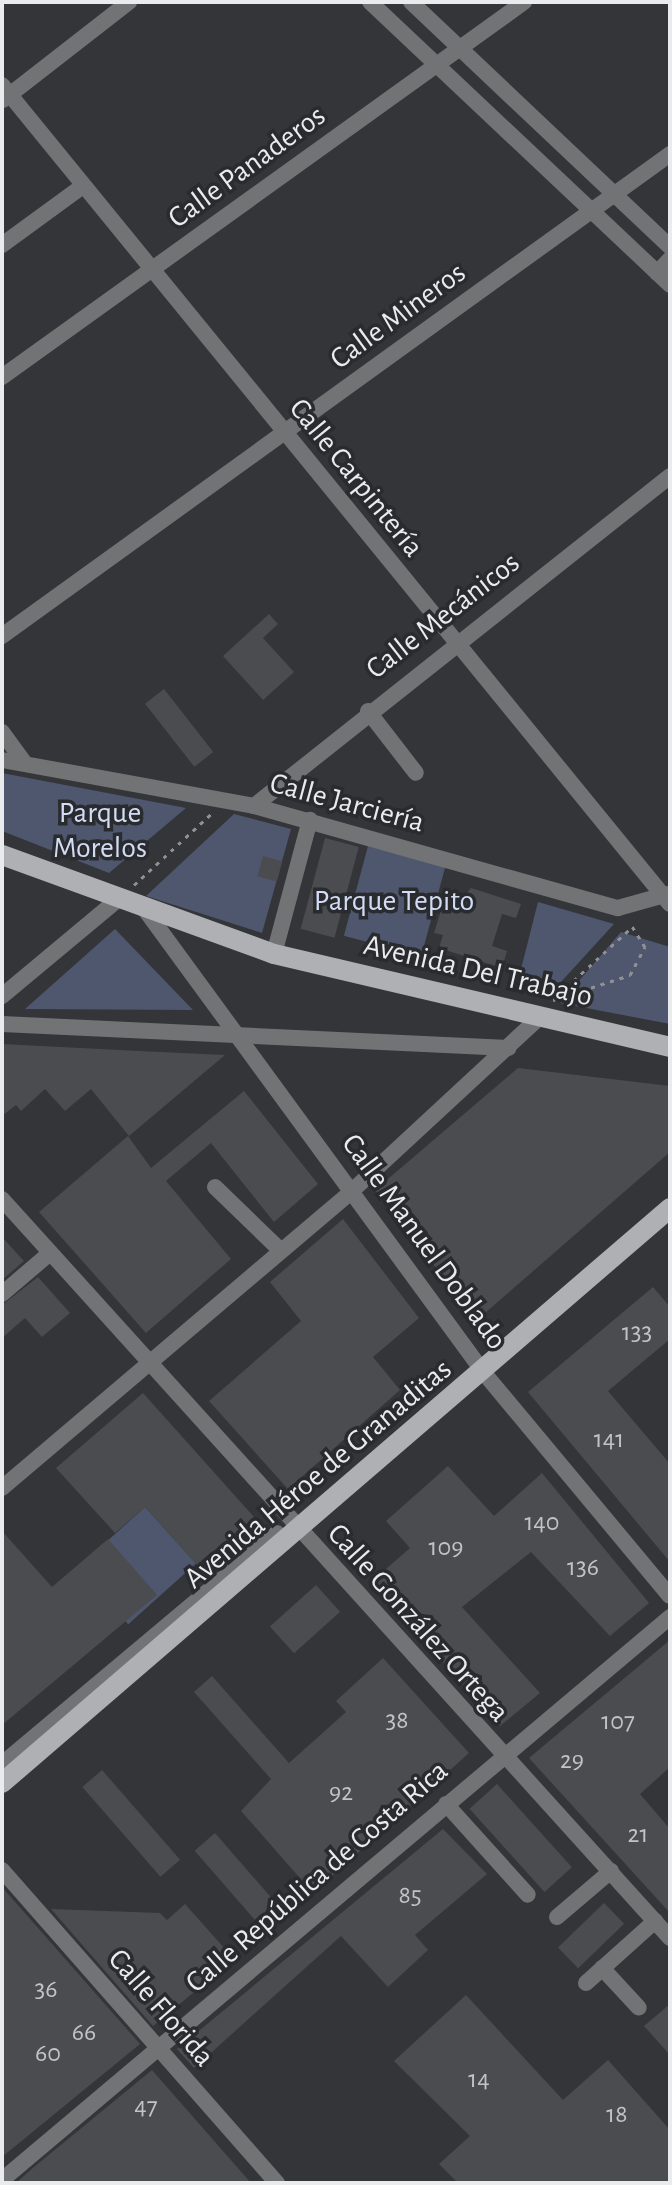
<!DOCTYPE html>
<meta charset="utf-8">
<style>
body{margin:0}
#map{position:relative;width:672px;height:2185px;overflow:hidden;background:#343538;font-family:"Alegreya Sans",sans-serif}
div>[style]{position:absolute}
.green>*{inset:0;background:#4f576e;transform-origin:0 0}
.building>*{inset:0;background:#4b4c4f;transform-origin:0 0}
.path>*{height:3px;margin-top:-1.5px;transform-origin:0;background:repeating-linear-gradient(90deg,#909193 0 4px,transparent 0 10px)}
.minor>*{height:16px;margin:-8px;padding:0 8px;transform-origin:8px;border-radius:8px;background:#727375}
.major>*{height:20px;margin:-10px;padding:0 10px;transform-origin:10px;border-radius:10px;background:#aeb0b3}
span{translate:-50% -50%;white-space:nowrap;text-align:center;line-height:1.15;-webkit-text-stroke:7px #2a2b2e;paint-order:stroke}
.number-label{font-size:26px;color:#c2c3c6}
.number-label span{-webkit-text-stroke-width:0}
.street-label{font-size:30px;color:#eaebed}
.park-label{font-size:30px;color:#d2dcf5}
.frame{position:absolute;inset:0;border:4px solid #eaebed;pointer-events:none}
</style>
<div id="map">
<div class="green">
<i style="clip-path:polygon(2px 773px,186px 808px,109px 873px,2px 831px)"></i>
<i style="clip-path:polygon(234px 814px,291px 829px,262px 933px,146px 896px)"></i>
<i style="left:368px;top:846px;width:80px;height:93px;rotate:15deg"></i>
<i style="clip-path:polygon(538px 902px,614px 924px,560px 983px,520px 973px)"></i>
<i style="clip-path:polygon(115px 929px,193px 1010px,25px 1009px)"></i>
<i style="clip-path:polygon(621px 932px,670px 947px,670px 1024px,560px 1003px)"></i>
<i style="left:145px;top:1507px;width:76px;height:91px;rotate:48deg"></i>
</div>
<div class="building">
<i style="clip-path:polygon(269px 614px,278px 624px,263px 638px,294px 672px,263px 700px,223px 656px)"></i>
<i style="left:164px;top:689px;width:80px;height:24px;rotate:52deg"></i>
<i style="left:325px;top:838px;width:35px;height:94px;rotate:15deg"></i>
<i style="left:263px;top:856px;width:20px;height:21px;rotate:15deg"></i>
<i style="clip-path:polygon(471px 888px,521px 904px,516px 918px,502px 914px,492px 946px,507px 951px,502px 968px,439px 948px,443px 935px,434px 933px,447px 891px,464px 896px)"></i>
<i style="clip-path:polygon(2px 1044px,139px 1051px,225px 1055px,129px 1136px,91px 1089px,65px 1111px,45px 1089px,21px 1111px,16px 1105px,2px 1116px)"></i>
<i style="clip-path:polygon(518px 1068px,670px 1086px,670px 1152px,477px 1320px,375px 1190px)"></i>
<i style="clip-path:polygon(244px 1091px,318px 1184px,274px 1222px,211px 1143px,166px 1181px,231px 1259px,146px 1333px,39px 1212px,128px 1136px,151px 1168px)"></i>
<i style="clip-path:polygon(343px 1219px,419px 1318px,373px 1357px,400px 1390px,288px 1489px,209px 1401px,301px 1321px,270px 1282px)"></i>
<i style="clip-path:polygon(2px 1237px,24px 1261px,2px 1280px)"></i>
<i style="clip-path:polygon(38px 1277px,70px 1313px,42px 1337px,25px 1318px,2px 1338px,2px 1305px)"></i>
<i style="clip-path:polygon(653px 1287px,670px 1307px,670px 1339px,608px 1391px,670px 1464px,670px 1562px,528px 1392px)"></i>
<i style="clip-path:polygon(143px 1393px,254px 1517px,197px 1565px,145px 1507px,115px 1533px,56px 1468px)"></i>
<i style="clip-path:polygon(448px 1466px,494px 1516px,542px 1473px,649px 1603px,610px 1636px,531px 1552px,462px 1607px,540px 1693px,500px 1726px,371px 1582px,410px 1548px,386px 1521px)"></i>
<i style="clip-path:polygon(2px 1531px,52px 1587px,108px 1539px,157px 1595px,2px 1725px)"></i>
<i style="left:316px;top:1585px;width:36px;height:62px;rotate:48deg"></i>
<i style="clip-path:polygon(670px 1640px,670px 1767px,640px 1794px,670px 1829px,670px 1913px,529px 1758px)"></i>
<i style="clip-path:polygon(383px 1658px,469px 1753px,313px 1893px,241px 1811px,271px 1779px,194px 1692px,212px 1676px,289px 1763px,346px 1712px,336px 1701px)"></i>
<i style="left:102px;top:1770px;width:119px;height:26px;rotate:49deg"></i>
<i style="left:497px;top:1784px;width:112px;height:37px;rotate:48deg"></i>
<i style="clip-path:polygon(443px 1829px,487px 1874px,415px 1935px,428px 1950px,388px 1987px,341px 1936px,194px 2068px,177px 2049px)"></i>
<i style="left:215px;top:1833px;width:109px;height:27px;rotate:49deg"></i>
<i style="clip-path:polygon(2px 1887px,140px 2044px,2px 2157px)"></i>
<i style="left:604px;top:1903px;width:29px;height:64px;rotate:46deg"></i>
<i style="clip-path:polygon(185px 1904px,234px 1959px,153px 2026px,51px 1909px,160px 1913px,167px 1920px)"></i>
<i style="clip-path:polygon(466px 1995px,563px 2100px,608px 2060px,670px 2130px,670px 2183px,458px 2183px,439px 2164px,470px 2136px,394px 2061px)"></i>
<i style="clip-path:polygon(670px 2004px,670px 2055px,644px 2026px)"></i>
<i style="clip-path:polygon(152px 2070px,251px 2183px,16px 2183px,34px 2167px)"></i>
</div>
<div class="path">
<i style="left:134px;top:885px;width:105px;rotate:-42.7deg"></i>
<i style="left:559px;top:994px;width:96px;rotate:-42.5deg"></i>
<i style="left:553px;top:1000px;width:81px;rotate:-18deg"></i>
<i style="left:630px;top:975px;width:32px;rotate:-62deg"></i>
<i style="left:645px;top:947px;width:28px;rotate:-122deg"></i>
</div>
<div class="minor">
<i style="left:370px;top:2px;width:412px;rotate:43.3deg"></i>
<i style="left:411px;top:2px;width:357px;rotate:43.4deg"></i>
<i style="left:2px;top:85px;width:1057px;rotate:50.8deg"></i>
<i style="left:3px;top:100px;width:160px;rotate:-37.9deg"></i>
<i style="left:2px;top:245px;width:100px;rotate:-36.1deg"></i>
<i style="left:657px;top:273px;width:19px;rotate:-47deg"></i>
<i style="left:2px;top:377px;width:643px;rotate:-35.69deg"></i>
<i style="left:2px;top:636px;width:824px;rotate:-35.81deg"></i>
<i style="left:368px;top:711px;width:78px;rotate:52.3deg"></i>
<i style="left:2px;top:732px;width:39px;rotate:54deg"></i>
<i style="left:2px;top:760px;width:256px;rotate:10.3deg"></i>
<i style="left:254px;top:806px;width:378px;rotate:15.7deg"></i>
<i style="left:618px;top:908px;width:52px;rotate:-15.6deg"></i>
<i style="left:254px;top:806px;width:531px;rotate:-38.42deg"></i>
<i style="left:146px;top:911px;width:572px;rotate:53.81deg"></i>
<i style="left:484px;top:1373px;width:290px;rotate:50.2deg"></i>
<i style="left:274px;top:954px;width:139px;rotate:-75deg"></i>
<i style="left:2px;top:996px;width:148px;rotate:-39.8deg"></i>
<i style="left:2px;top:1024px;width:507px;rotate:2.72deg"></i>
<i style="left:215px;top:1187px;width:91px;rotate:44.1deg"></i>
<i style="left:2px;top:1199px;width:996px;rotate:47.89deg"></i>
<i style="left:2px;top:1294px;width:63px;rotate:-40.5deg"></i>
<i style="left:2px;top:1488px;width:460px;rotate:-40.3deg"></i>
<i style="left:353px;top:1190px;width:256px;rotate:-42.8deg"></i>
<i style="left:2px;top:1764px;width:359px;rotate:-40deg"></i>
<i style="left:446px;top:1804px;width:122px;rotate:48deg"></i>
<i style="left:2px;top:1870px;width:417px;rotate:48.7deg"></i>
<i style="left:557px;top:1917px;width:71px;rotate:-40.4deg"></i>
<i style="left:602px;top:1968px;width:54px;rotate:47.2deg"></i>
<i style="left:586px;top:1983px;width:93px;rotate:-41.9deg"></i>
<i style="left:2px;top:2180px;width:874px;rotate:-40.12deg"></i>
</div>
<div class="major">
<i style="left:2px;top:855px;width:289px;rotate:20deg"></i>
<i style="left:274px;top:954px;width:407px;rotate:13.2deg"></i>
<i style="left:2px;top:1783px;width:881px;rotate:-40.72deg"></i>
</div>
<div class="number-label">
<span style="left:637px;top:1333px">133</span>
<span style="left:609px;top:1440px">141</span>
<span style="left:542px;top:1523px">140</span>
<span style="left:446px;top:1548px">109</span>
<span style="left:583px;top:1568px">136</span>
<span style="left:397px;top:1721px">38</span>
<span style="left:618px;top:1722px">107</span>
<span style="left:572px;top:1761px">29</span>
<span style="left:341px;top:1793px">92</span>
<span style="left:638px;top:1835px">21</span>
<span style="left:410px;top:1896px">85</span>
<span style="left:46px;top:1990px">36</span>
<span style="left:84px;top:2033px">66</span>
<span style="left:48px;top:2054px">60</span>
<span style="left:479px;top:2080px">14</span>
<span style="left:146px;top:2107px">47</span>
<span style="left:617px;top:2115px">18</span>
</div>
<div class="street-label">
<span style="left:247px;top:167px;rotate:-36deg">Calle Panaderos</span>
<span style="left:398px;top:316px;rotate:-36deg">Calle Mineros</span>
<span style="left:356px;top:478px;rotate:51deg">Calle Carpintería</span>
<span style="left:443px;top:616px;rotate:-38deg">Calle Mecánicos</span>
<span style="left:347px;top:803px;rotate:15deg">Calle Jarciería</span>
<span style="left:478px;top:971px;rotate:13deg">Avenida Del Trabajo</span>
<span style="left:424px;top:1242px;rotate:54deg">Calle Manuel Doblado</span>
<span style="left:318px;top:1474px;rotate:-40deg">Avenida Héroe de Granaditas</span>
<span style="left:418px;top:1623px;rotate:48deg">Calle González Ortega</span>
<span style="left:317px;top:1877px;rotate:-41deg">Calle República de Costa Rica</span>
<span style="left:161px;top:2008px;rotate:49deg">Calle Florida</span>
</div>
<div class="park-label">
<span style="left:100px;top:830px">Parque<br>Morelos</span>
<span style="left:394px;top:901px">Parque Tepito</span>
</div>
<div class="frame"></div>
</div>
